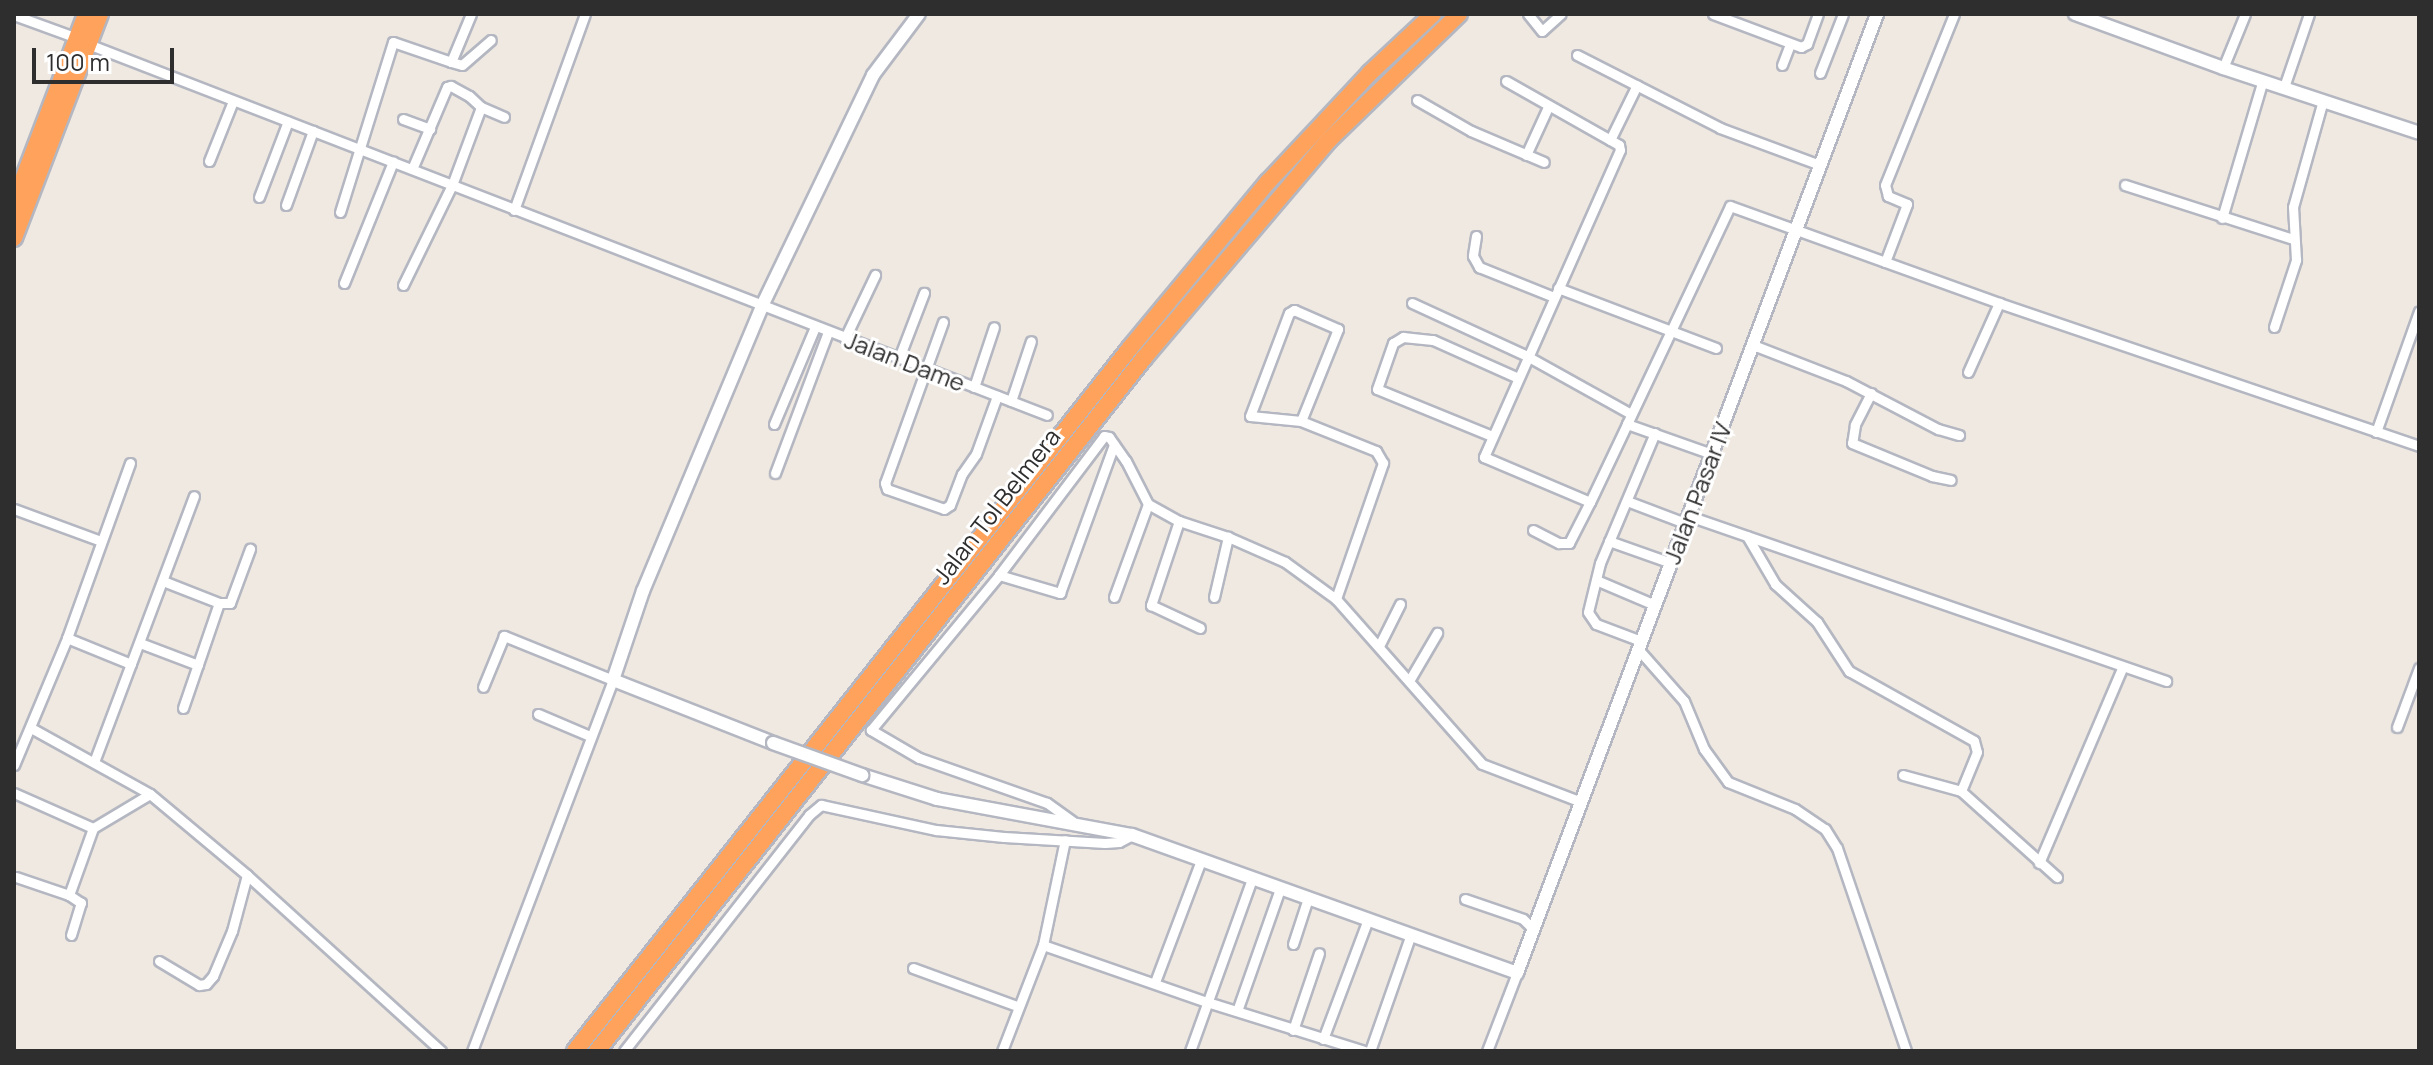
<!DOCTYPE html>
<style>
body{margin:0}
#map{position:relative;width:2433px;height:1065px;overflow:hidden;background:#efe9e1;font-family:Manrope,sans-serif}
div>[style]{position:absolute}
.roads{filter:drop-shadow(2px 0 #b4b7c1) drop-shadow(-2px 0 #b4b7c1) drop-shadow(0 2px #b4b7c1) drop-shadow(0 -2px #b4b7c1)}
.street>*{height:9px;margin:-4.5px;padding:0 4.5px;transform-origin:4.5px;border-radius:4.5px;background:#fff}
.secondary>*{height:12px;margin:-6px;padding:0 6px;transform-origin:6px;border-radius:6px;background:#fff}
.highway>*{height:16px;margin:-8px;padding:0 8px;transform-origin:8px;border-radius:8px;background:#ffa35c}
.bridges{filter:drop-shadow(2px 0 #b4b7c1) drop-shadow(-2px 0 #b4b7c1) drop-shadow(0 2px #b4b7c1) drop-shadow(0 -2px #b4b7c1)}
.secondary-bridge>*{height:12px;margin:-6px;padding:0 6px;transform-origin:6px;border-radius:6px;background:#fff}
span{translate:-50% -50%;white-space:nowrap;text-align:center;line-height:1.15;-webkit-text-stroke:6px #fff;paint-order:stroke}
.street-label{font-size:24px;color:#2e2e2e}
.frame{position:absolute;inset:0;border:16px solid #2e2e2e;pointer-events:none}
.scale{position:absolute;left:32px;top:48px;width:142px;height:36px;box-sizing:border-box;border:4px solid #2e2e2e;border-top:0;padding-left:10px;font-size:24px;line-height:28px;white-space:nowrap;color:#2e2e2e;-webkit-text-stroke:6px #fff;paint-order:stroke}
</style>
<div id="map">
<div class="roads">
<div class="street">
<i style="left:1528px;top:14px;width:22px;rotate:51deg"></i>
<i style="left:1542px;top:31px;width:25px;rotate:-42deg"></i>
<i style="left:1713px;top:14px;width:94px;rotate:20.6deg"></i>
<i style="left:1801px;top:47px;width:7px;rotate:-27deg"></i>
<i style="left:1807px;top:44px;width:32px;rotate:-70deg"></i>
<i style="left:14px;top:15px;width:67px;rotate:20.1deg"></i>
<i style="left:88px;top:44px;width:1028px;rotate:21.15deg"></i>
<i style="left:1577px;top:55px;width:161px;rotate:27deg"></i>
<i style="left:1720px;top:128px;width:107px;rotate:20.3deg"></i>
<i style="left:451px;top:62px;width:11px;rotate:15deg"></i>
<i style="left:462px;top:65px;width:38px;rotate:-41deg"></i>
<i style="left:1782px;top:65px;width:22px;rotate:-69deg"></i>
<i style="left:2223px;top:68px;width:58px;rotate:-67.8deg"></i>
<i style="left:1820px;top:73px;width:63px;rotate:-68.7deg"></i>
<i style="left:1506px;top:81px;width:130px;rotate:29.5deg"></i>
<i style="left:1619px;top:145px;width:5px;rotate:79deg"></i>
<i style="left:1620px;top:150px;width:336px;rotate:113.9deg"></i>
<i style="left:1484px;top:457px;width:115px;rotate:23deg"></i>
<i style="left:1590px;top:502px;width:86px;rotate:-64.6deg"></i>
<i style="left:1627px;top:424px;width:90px;rotate:19.4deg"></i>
<i style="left:2284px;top:87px;width:77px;rotate:-71.1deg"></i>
<i style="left:1417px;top:100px;width:62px;rotate:29.9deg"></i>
<i style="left:1471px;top:131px;width:79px;rotate:23deg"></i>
<i style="left:481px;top:107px;width:25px;rotate:23deg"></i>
<i style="left:403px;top:119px;width:29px;rotate:20deg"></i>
<i style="left:1610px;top:140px;width:61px;rotate:-63.9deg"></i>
<i style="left:1526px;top:155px;width:53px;rotate:-65.4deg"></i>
<i style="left:209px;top:161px;width:65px;rotate:-68.2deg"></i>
<i style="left:2125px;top:185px;width:176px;rotate:17.8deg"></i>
<i style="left:259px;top:197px;width:81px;rotate:-69.1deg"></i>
<i style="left:286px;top:205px;width:79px;rotate:-70deg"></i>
<i style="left:514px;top:210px;width:208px;rotate:-70.1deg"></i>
<i style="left:340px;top:212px;width:178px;rotate:-72.7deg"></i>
<i style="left:393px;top:42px;width:61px;rotate:19deg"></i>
<i style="left:451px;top:62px;width:52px;rotate:-67.4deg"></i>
<i style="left:2222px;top:218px;width:144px;rotate:-73.5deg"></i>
<i style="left:1476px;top:236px;width:20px;rotate:99deg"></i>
<i style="left:1473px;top:256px;width:13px;rotate:61deg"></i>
<i style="left:1479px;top:267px;width:81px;rotate:21.8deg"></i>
<i style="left:1885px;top:262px;width:62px;rotate:-69.2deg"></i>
<i style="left:1907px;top:204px;width:21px;rotate:-157deg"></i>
<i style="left:1888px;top:196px;width:11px;rotate:-105deg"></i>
<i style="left:1885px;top:185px;width:184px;rotate:-68deg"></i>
<i style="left:344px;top:283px;width:131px;rotate:-68deg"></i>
<i style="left:403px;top:285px;width:111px;rotate:-63.9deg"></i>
<i style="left:452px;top:185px;width:83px;rotate:-69.6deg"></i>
<i style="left:481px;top:107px;width:16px;rotate:-137deg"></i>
<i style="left:469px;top:96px;width:21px;rotate:-151deg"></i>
<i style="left:451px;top:86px;width:4px;rotate:166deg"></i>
<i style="left:447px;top:87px;width:89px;rotate:113.1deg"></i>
<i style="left:1558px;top:288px;width:169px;rotate:20.8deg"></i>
<i style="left:1412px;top:303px;width:127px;rotate:24.7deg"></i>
<i style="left:1527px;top:356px;width:119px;rotate:29.1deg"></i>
<i style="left:943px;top:322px;width:171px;rotate:109.8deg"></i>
<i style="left:885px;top:483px;width:6px;rotate:72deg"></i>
<i style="left:887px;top:489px;width:60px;rotate:19.3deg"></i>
<i style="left:944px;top:509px;width:7px;rotate:-34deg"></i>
<i style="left:950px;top:505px;width:33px;rotate:-69deg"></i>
<i style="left:962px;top:474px;width:24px;rotate:-55deg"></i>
<i style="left:976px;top:454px;width:62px;rotate:-70.1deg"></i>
<i style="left:2274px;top:327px;width:71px;rotate:-71.8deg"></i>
<i style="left:2296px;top:260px;width:53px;rotate:-93.2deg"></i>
<i style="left:2293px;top:207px;width:111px;rotate:-74.3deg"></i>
<i style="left:845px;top:338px;width:70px;rotate:-64.5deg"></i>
<i style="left:1753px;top:345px;width:100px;rotate:21.2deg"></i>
<i style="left:1846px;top:381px;width:104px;rotate:27.6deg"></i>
<i style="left:1938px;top:429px;width:22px;rotate:16deg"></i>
<i style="left:899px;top:358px;width:70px;rotate:-69deg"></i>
<i style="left:1968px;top:372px;width:76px;rotate:-65.8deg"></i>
<i style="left:1999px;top:303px;width:444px;rotate:18.8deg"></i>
<i style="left:974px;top:387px;width:63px;rotate:-71.6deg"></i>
<i style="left:1871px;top:393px;width:36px;rotate:117deg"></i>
<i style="left:1855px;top:425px;width:18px;rotate:99deg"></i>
<i style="left:1852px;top:443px;width:87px;rotate:22.4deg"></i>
<i style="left:1932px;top:476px;width:19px;rotate:12deg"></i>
<i style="left:1011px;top:401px;width:63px;rotate:-71.6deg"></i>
<i style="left:1301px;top:421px;width:51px;rotate:-174.4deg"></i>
<i style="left:1250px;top:416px;width:110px;rotate:-69.3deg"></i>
<i style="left:1289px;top:313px;width:6px;rotate:-31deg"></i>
<i style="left:1294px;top:310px;width:48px;rotate:23.4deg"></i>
<i style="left:1338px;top:329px;width:99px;rotate:111.9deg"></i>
<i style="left:1301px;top:421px;width:81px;rotate:21.8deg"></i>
<i style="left:1376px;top:451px;width:14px;rotate:60deg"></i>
<i style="left:1383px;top:463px;width:144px;rotate:109.1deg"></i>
<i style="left:1336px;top:599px;width:220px;rotate:48.5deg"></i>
<i style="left:1482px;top:764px;width:104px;rotate:20.9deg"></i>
<i style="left:774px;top:424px;width:105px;rotate:-67.1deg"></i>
<i style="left:1627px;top:424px;width:241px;rotate:-64.7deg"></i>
<i style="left:1730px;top:206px;width:286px;rotate:19.8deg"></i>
<i style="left:2376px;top:432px;width:128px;rotate:-70.4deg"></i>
<i style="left:1492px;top:436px;width:124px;rotate:-157.8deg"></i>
<i style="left:1377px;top:389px;width:49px;rotate:-70.8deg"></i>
<i style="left:1393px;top:343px;width:12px;rotate:-31deg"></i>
<i style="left:1403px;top:337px;width:30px;rotate:6deg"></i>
<i style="left:1433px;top:340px;width:93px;rotate:24.1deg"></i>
<i style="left:130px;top:463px;width:186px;rotate:109.8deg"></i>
<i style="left:67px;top:638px;width:69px;rotate:22.1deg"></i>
<i style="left:775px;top:473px;width:151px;rotate:-69.4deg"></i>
<i style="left:1627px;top:501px;width:62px;rotate:20.8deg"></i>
<i style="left:14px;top:509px;width:93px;rotate:20.2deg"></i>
<i style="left:1689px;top:516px;width:505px;rotate:19.08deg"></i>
<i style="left:1179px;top:521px;width:89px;rotate:108.4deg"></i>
<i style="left:1151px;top:605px;width:54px;rotate:25.1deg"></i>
<i style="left:1533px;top:530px;width:29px;rotate:27deg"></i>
<i style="left:1559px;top:543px;width:10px"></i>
<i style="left:1569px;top:543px;width:46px;rotate:-62.9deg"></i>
<i style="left:1747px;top:536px;width:56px;rotate:59.7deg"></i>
<i style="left:1775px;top:584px;width:57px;rotate:42.1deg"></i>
<i style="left:1817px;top:622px;width:59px;rotate:56.9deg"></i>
<i style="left:1849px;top:671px;width:143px;rotate:29.2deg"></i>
<i style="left:1974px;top:741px;width:11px;rotate:75deg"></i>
<i style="left:1977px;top:752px;width:42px;rotate:112.3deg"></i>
<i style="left:1609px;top:541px;width:66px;rotate:19.5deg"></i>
<i style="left:999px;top:575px;width:64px;rotate:16.4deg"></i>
<i style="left:1060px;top:593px;width:158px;rotate:-70deg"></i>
<i style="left:1596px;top:580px;width:64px;rotate:23deg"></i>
<i style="left:163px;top:581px;width:60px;rotate:21.4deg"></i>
<i style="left:219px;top:603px;width:11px"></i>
<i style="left:230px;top:603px;width:58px;rotate:-69.7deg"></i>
<i style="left:1114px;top:597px;width:99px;rotate:-69.9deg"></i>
<i style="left:1214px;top:597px;width:62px;rotate:-76.9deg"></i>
<i style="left:1641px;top:641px;width:48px;rotate:-159.3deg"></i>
<i style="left:1596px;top:624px;width:14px;rotate:-124deg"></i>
<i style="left:1588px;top:612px;width:50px;rotate:-76.2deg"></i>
<i style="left:1600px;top:563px;width:141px;rotate:-67.1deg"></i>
<i style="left:140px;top:643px;width:62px;rotate:20.8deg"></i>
<i style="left:1379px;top:646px;width:47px;rotate:-63.4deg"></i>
<i style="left:1638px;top:649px;width:69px;rotate:48.5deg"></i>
<i style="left:1684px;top:701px;width:52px;rotate:67.4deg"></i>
<i style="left:1704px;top:749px;width:41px;rotate:54deg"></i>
<i style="left:1728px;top:782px;width:72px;rotate:21.9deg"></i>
<i style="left:1795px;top:809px;width:36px;rotate:34deg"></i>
<i style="left:1825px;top:829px;width:22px;rotate:58deg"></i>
<i style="left:1837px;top:848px;width:214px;rotate:71.2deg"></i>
<i style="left:1409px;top:681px;width:56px;rotate:-59.7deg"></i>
<i style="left:183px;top:708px;width:111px;rotate:-71.1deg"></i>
<i style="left:538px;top:714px;width:56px;rotate:22.9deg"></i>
<i style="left:2397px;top:727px;width:63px;rotate:-69.6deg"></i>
<i style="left:31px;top:728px;width:136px;rotate:29deg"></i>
<i style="left:150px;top:794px;width:126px;rotate:39.9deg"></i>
<i style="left:247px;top:875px;width:262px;rotate:42.2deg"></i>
<i style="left:94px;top:762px;width:284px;rotate:-69.4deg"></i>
<i style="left:14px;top:765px;width:138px;rotate:-67.3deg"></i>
<i style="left:1903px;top:775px;width:60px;rotate:15.4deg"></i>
<i style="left:1961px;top:791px;width:129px;rotate:41.9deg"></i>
<i style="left:14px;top:793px;width:86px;rotate:23.9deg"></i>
<i style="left:93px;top:828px;width:66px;rotate:-30.8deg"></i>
<i style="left:1072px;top:821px;width:31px;rotate:-144deg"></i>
<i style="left:1047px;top:803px;width:136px;rotate:-160.6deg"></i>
<i style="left:919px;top:758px;width:56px;rotate:-149.7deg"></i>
<i style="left:871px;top:730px;width:201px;rotate:-50.4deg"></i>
<i style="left:999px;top:575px;width:174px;rotate:-52.9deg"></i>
<i style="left:1104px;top:436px;width:5px;rotate:11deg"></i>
<i style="left:1109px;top:437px;width:29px;rotate:55deg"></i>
<i style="left:1126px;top:461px;width:48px;rotate:62.9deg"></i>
<i style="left:1148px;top:504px;width:35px;rotate:29deg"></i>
<i style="left:1179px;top:521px;width:52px;rotate:18.1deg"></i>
<i style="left:1228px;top:537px;width:62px;rotate:23.7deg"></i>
<i style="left:1285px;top:562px;width:63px;rotate:36deg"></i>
<i style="left:2039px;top:863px;width:212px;rotate:-66.9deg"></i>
<i style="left:16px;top:877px;width:56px;rotate:18.8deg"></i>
<i style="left:1465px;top:899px;width:61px;rotate:19deg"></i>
<i style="left:1523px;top:919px;width:14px;rotate:45deg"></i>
<i style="left:71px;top:935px;width:34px;rotate:-73deg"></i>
<i style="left:81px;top:903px;width:14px;rotate:-146deg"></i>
<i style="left:69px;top:895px;width:71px;rotate:-70.3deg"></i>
<i style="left:1293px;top:944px;width:48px;rotate:-71.9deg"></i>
<i style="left:1043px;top:945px;width:174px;rotate:19.2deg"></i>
<i style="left:1207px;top:1002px;width:164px;rotate:17.3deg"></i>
<i style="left:159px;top:961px;width:47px;rotate:31deg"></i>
<i style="left:199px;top:985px;width:7px;rotate:-8deg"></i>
<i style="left:206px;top:984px;width:11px;rotate:-49deg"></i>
<i style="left:213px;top:976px;width:49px;rotate:-67.1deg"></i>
<i style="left:232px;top:931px;width:58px;rotate:-75deg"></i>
<i style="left:913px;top:968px;width:111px;rotate:20.1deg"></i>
<i style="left:1155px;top:982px;width:130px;rotate:-69.3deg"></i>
<i style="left:1237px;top:1011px;width:129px;rotate:-70.6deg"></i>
<i style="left:1293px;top:1030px;width:81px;rotate:-71.3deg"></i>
<i style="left:1323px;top:1039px;width:128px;rotate:-69.4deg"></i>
<i style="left:472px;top:1051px;width:397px;rotate:-69.2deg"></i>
<i style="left:613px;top:680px;width:118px;rotate:-158deg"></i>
<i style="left:504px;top:636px;width:55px;rotate:112.4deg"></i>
<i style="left:624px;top:1051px;width:300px;rotate:-51.9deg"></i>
<i style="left:809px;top:815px;width:16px;rotate:-40deg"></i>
<i style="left:821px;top:805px;width:118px;rotate:12.3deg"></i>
<i style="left:936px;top:830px;width:68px;rotate:5.9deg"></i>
<i style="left:1004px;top:837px;width:101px;rotate:3.4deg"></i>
<i style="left:1105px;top:843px;width:14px;rotate:-4deg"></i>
<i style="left:1119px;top:842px;width:15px;rotate:-28deg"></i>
<i style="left:1002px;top:1051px;width:114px;rotate:-68.9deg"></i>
<i style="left:1043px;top:945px;width:107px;rotate:-78.2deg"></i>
<i style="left:1190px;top:1051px;width:183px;rotate:-70.2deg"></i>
<i style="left:1370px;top:1051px;width:124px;rotate:-70.7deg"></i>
<i style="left:1487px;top:1051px;width:84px;rotate:-69deg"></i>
</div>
<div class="secondary">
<i style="left:2075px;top:14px;width:158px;rotate:20deg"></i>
<i style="left:2223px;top:68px;width:206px;rotate:18.3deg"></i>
<i style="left:773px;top:743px;width:172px;rotate:-158.5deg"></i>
<i style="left:613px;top:680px;width:94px;rotate:-71.4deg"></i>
<i style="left:643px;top:591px;width:309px;rotate:-67.3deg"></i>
<i style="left:762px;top:306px;width:256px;rotate:-64.3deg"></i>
<i style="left:873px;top:75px;width:76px;rotate:-53deg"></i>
<i style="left:862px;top:775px;width:79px;rotate:17.7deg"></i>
<i style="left:937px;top:799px;width:198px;rotate:10.5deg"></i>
<i style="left:1132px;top:835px;width:409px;rotate:19.7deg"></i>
<i style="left:1517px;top:973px;width:1024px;rotate:-69.42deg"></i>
</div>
<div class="highway">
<i style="left:14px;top:203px;width:202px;rotate:-69.1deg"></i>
<i style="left:14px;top:238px;width:240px;rotate:-69deg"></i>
<i style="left:575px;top:1051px;width:896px;rotate:-51.71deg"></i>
<i style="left:1130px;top:348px;width:216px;rotate:-50.3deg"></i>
<i style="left:1268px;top:182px;width:149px;rotate:-46.9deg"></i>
<i style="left:1370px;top:73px;width:86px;rotate:-43.1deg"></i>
<i style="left:597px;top:1051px;width:883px;rotate:-51.72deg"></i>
<i style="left:1144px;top:358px;width:285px;rotate:-49.7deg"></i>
<i style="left:1328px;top:141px;width:182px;rotate:-44.1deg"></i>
</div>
</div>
<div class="bridges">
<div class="secondary-bridge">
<i style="left:773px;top:743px;width:95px;rotate:19.8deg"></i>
</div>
</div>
<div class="street-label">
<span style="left:905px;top:361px;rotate:21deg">Jalan Dame</span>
<span style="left:1697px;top:493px;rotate:-69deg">Jalan Pasar IV</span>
<span style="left:996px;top:506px;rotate:-52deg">Jalan Tol Belmera</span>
</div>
<div class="frame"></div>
<div class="scale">100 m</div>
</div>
